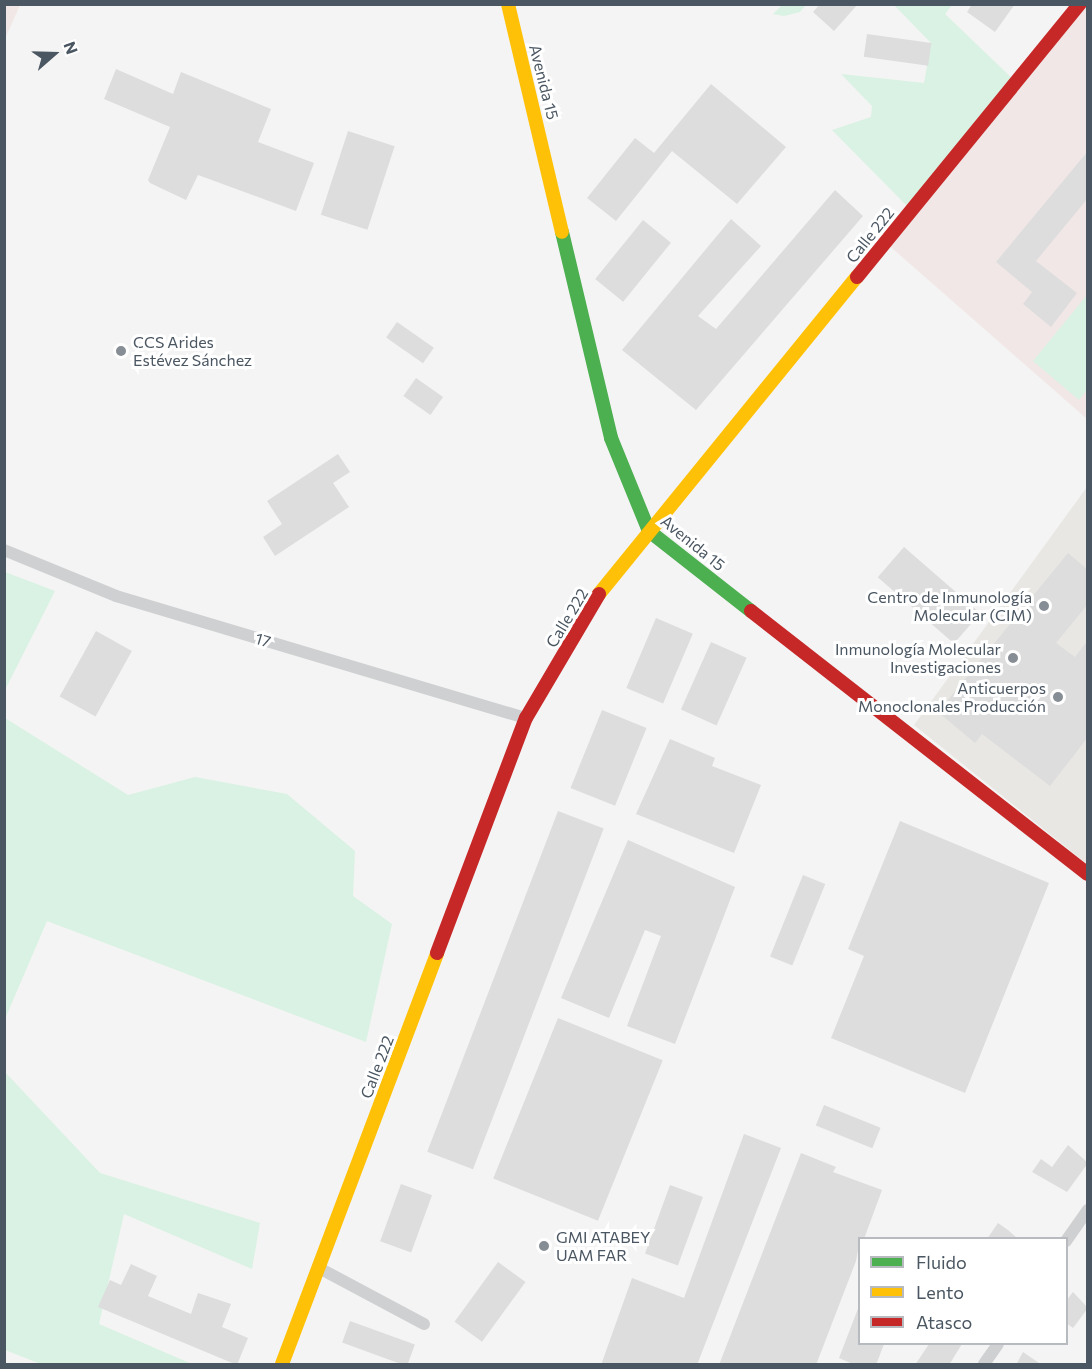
<!DOCTYPE html>
<meta charset="utf-8">
<style>
body{margin:0}
#map{position:relative;width:1092px;height:1369px;overflow:hidden;background:#f4f4f4;font-family:Commissioner,sans-serif}
div>[style]{position:absolute}
.commercial>*{inset:0;background:#e8e7e3}
.medical>*{inset:0;background:#f1e7e6}
.green>*{inset:0;background:#d9f2e3}
.building>*{inset:0;background:#ddddde;transform-origin:0 0}
.street>*{height:12px;margin:-6px;padding:0 6px;transform-origin:6px;border-radius:6px;background:#ced0d2}
.fast>*{height:14px;margin:-7px;padding:0 7px;transform-origin:7px;border-radius:7px;background:#4caf50}
.slow>*{height:14px;margin:-7px;padding:0 7px;transform-origin:7px;border-radius:7px;background:#ffc107}
.jam>*{height:14px;margin:-7px;padding:0 7px;transform-origin:7px;border-radius:7px;background:#c62828}
.dots>*{width:16px;height:16px;translate:-50% -50%;box-sizing:border-box;border:3px solid #fff;border-radius:50%}
span{translate:-50% -50%;white-space:nowrap;text-align:center;line-height:1.15;-webkit-text-stroke:6px #fff;paint-order:stroke}
.street-label{font-size:16px;color:#4a5661}
.poi-label{font-size:16px;color:#4a5661}
.left{translate:0 -50%;text-align:left}
.right{translate:-100% -50%;text-align:right}
.frame{position:absolute;inset:0;border:6px solid #4a5661;pointer-events:none}
.legend{position:absolute;left:858px;top:1237px;width:210px;height:108px;box-sizing:border-box;background:#fff;border:2px solid #b7bbc0;margin:0;padding:8px 10px;list-style:none;font-size:18px;color:#4a5661}
.legend li{display:flex;align-items:center;gap:12px;height:30px}
.legend b{width:30px;border:2px solid #b7bbc0}
.north{position:absolute;left:24px;top:24px;width:60px;height:60px;-webkit-text-stroke:4px #fff;paint-order:stroke;rotate:70deg;font-size:16px;font-weight:700;line-height:24px;text-align:center;color:#4a5661}
.north::after{content:'';display:block;margin:auto;width:21px;height:27px;background:#4a5661;clip-path:polygon(50% 0,100% 100%,50% 72%,0 100%)}
</style>
<div id="map">
<div class="commercial">
<i style="clip-path:polygon(1087px 487px,1087px 864px,914px 725px)"></i>
</div>
<div class="medical">
<i style="clip-path:polygon(5px 4px,20px 5px,5px 39px,4px 5px)"></i>
<i style="clip-path:polygon(1087px 5px,1087px 419px,885px 242px)"></i>
</div>
<div class="green">
<i style="clip-path:polygon(782px 5px,782px 4px,806px 5px,800px 12px,784px 16px,773px 14px)"></i>
<i style="clip-path:polygon(894px 5px,952px 5px,945px 14px,1016px 82px,911px 210px,832px 130px,871px 117px,872px 106px,841px 74px,924px 83px,931px 43px)"></i>
<i style="clip-path:polygon(1087px 295px,1087px 390px,1079px 400px,1033px 361px)"></i>
<i style="clip-path:polygon(5px 572px,55px 591px,5px 690px)"></i>
<i style="clip-path:polygon(5px 718px,128px 795px,195px 777px,287px 794px,355px 851px,353px 896px,392px 924px,366px 1042px,47px 921px,5px 1019px)"></i>
<i style="clip-path:polygon(4px 1071px,100px 1173px,260px 1223px,252px 1269px,124px 1214px,99px 1324px,192px 1364px,41px 1364px,5px 1350px)"></i>
</div>
<div class="building">
<i style="clip-path:polygon(820px 4px,858px 4px,834px 31px,813px 12px)"></i>
<i style="clip-path:polygon(972px 4px,1015px 4px,995px 32px,967px 12px)"></i>
<i style="left:867px;top:34px;width:65px;height:23px;rotate:8deg"></i>
<i style="clip-path:polygon(116px 69px,173px 94px,181px 72px,271px 109px,258px 142px,314px 163px,296px 211px,198px 175px,186px 200px,150px 183px,148px 180px,170px 127px,104px 99px)"></i>
<i style="clip-path:polygon(711px 84px,786px 147px,737px 204px,672px 151px,616px 221px,587px 198px,635px 138px,654px 153px)"></i>
<i style="left:348px;top:131px;width:49px;height:88px;rotate:18deg"></i>
<i style="clip-path:polygon(1088px 151px,1088px 198px,1036px 261px,1077px 293px,1051px 327px,1023px 304px,1032px 292px,996px 262px)"></i>
<i style="clip-path:polygon(835px 190px,863px 216px,696px 410px,622px 350px,731px 219px,761px 246px,698px 316px,716px 329px)"></i>
<i style="left:643px;top:220px;width:36px;height:76px;rotate:39deg"></i>
<i style="left:397px;top:322px;width:45px;height:19px;rotate:35deg"></i>
<i style="left:416px;top:378px;width:33px;height:22px;rotate:35deg"></i>
<i style="clip-path:polygon(338px 454px,350px 472px,333px 483px,349px 507px,275px 556px,263px 537px,282px 524px,267px 501px)"></i>
<i style="left:904px;top:547px;width:101px;height:40px;rotate:41deg"></i>
<i style="clip-path:polygon(1068px 553px,1088px 570px,1088px 604px,1056px 643px,1075px 657px,1088px 640px,1088px 737px,1050px 786px,982px 734px,975px 743px,938px 712px)"></i>
<i style="left:656px;top:618px;width:40px;height:76px;rotate:23deg"></i>
<i style="left:96px;top:631px;width:41px;height:75px;rotate:29deg"></i>
<i style="left:711px;top:642px;width:39px;height:74px;rotate:24deg"></i>
<i style="left:602px;top:710px;width:48px;height:84px;rotate:22deg"></i>
<i style="clip-path:polygon(670px 739px,715px 758px,712px 766px,761px 785px,734px 853px,636px 814px)"></i>
<i style="left:558px;top:811px;width:49px;height:365px;rotate:21deg"></i>
<i style="clip-path:polygon(900px 821px,1049px 883px,965px 1093px,831px 1038px,864px 956px,848px 949px)"></i>
<i style="clip-path:polygon(628px 840px,735px 887px,675px 1044px,627px 1026px,661px 936px,645px 930px,609px 1018px,561px 998px)"></i>
<i style="left:803px;top:875px;width:24px;height:88px;rotate:22deg"></i>
<i style="left:558px;top:1018px;width:113px;height:173px;rotate:22deg"></i>
<i style="left:824px;top:1105px;width:61px;height:22px;rotate:22deg"></i>
<i style="clip-path:polygon(744px 1134px,781px 1148px,697px 1365px,601px 1365px,632px 1278px,684px 1298px)"></i>
<i style="clip-path:polygon(1068px 1145px,1088px 1163px,1067px 1192px,1032px 1172px,1041px 1159px,1052px 1167px)"></i>
<i style="clip-path:polygon(801px 1153px,836px 1167px,833px 1172px,882px 1190px,864px 1239px,860px 1239px,856px 1261px,816px 1365px,719px 1365px)"></i>
<i style="left:401px;top:1184px;width:33px;height:61px;rotate:20deg"></i>
<i style="left:670px;top:1185px;width:35px;height:73px;rotate:20deg"></i>
<i style="clip-path:polygon(998px 1223px,1008px 1230px,1018px 1239px,987px 1239px)"></i>
<i style="left:498px;top:1262px;width:34px;height:74px;rotate:36deg"></i>
<i style="clip-path:polygon(131px 1264px,157px 1276px,148px 1296px,191px 1314px,198px 1293px,231px 1304px,222px 1327px,248px 1338px,237px 1365px,98px 1307px,110px 1280px,121px 1285px)"></i>
<i style="clip-path:polygon(1073px 1292px,1088px 1308px,1073px 1328px,1066px 1323px,1066px 1301px)"></i>
<i style="clip-path:polygon(859px 1306px,860px 1344px,884px 1344px,876px 1365px,855px 1365px,839px 1358px)"></i>
<i style="left:350px;top:1321px;width:69px;height:23px;rotate:20deg"></i>
<i style="clip-path:polygon(929px 1344px,962px 1344px,949px 1365px,915px 1365px)"></i>
<i style="clip-path:polygon(1023px 1352px,1042px 1365px,1016px 1365px)"></i>
</div>
<div class="street">
<i style="left:4px;top:550px;width:121px;rotate:22.3deg"></i>
<i style="left:116px;top:596px;width:428px;rotate:16.6deg"></i>
<i style="left:1066px;top:1241px;width:38px;rotate:-55deg"></i>
<i style="left:319px;top:1268px;width:119px;rotate:28.1deg"></i>
<i style="left:984px;top:1364px;width:24px;rotate:-55deg"></i>
</div>
<div class="fast">
<i style="left:562px;top:232px;width:212px;rotate:76.6deg"></i>
<i style="left:611px;top:438px;width:100px;rotate:67.8deg"></i>
<i style="left:649px;top:531px;width:130px;rotate:38.1deg"></i>
</div>
<div class="slow">
<i style="left:508px;top:4px;width:234px;rotate:76.7deg"></i>
<i style="left:599px;top:594px;width:409px;rotate:-50.9deg"></i>
<i style="left:282px;top:1364px;width:439px;rotate:-69.3deg"></i>
</div>
<div class="jam">
<i style="left:857px;top:277px;width:353px;rotate:-50.8deg"></i>
<i style="left:751px;top:611px;width:427px;rotate:38deg"></i>
<i style="left:437px;top:953px;width:251px;rotate:-69.3deg"></i>
<i style="left:526px;top:718px;width:144px;rotate:-59.5deg"></i>
</div>
<div class="dots">
<i style="left:121px;top:351px;background:#868d94"></i>
<i style="left:1044px;top:606px;background:#868d94"></i>
<i style="left:1013px;top:658px;background:#868d94"></i>
<i style="left:1058px;top:697px;background:#868d94"></i>
<i style="left:544px;top:1246px;background:#868d94"></i>
</div>
<div class="street-label">
<span style="left:544px;top:82px;rotate:76deg">Avenida 15</span>
<span style="left:870px;top:235px;rotate:-51deg">Calle 222</span>
<span style="left:693px;top:543px;rotate:39deg">Avenida 15</span>
<span style="left:567px;top:618px;rotate:-59deg">Calle 222</span>
<span style="left:263px;top:640px;rotate:17deg">17</span>
<span style="left:377px;top:1067px;rotate:-69deg">Calle 222</span>
</div>
<div class="poi-label">
<span class="left" style="left:133px;top:351px">CCS Arides<br>Estévez Sánchez</span>
<span class="right" style="left:1032px;top:606px">Centro de Inmunología<br>Molecular (CIM)</span>
<span class="right" style="left:1001px;top:658px">Inmunología Molecular<br>Investigaciones</span>
<span class="right" style="left:1046px;top:697px">Anticuerpos<br>Monoclonales Producción</span>
<span class="left" style="left:556px;top:1246px">GMI ATABEY<br>UAM FAR</span>
</div>
<div class="frame"></div>
<ul class="legend">
<li><b style="height:8px;background:#4caf50"></b>Fluido</li>
<li><b style="height:8px;background:#ffc107"></b>Lento</li>
<li><b style="height:8px;background:#c62828"></b>Atasco</li>
</ul>
<div class="north">N</div>
</div>
